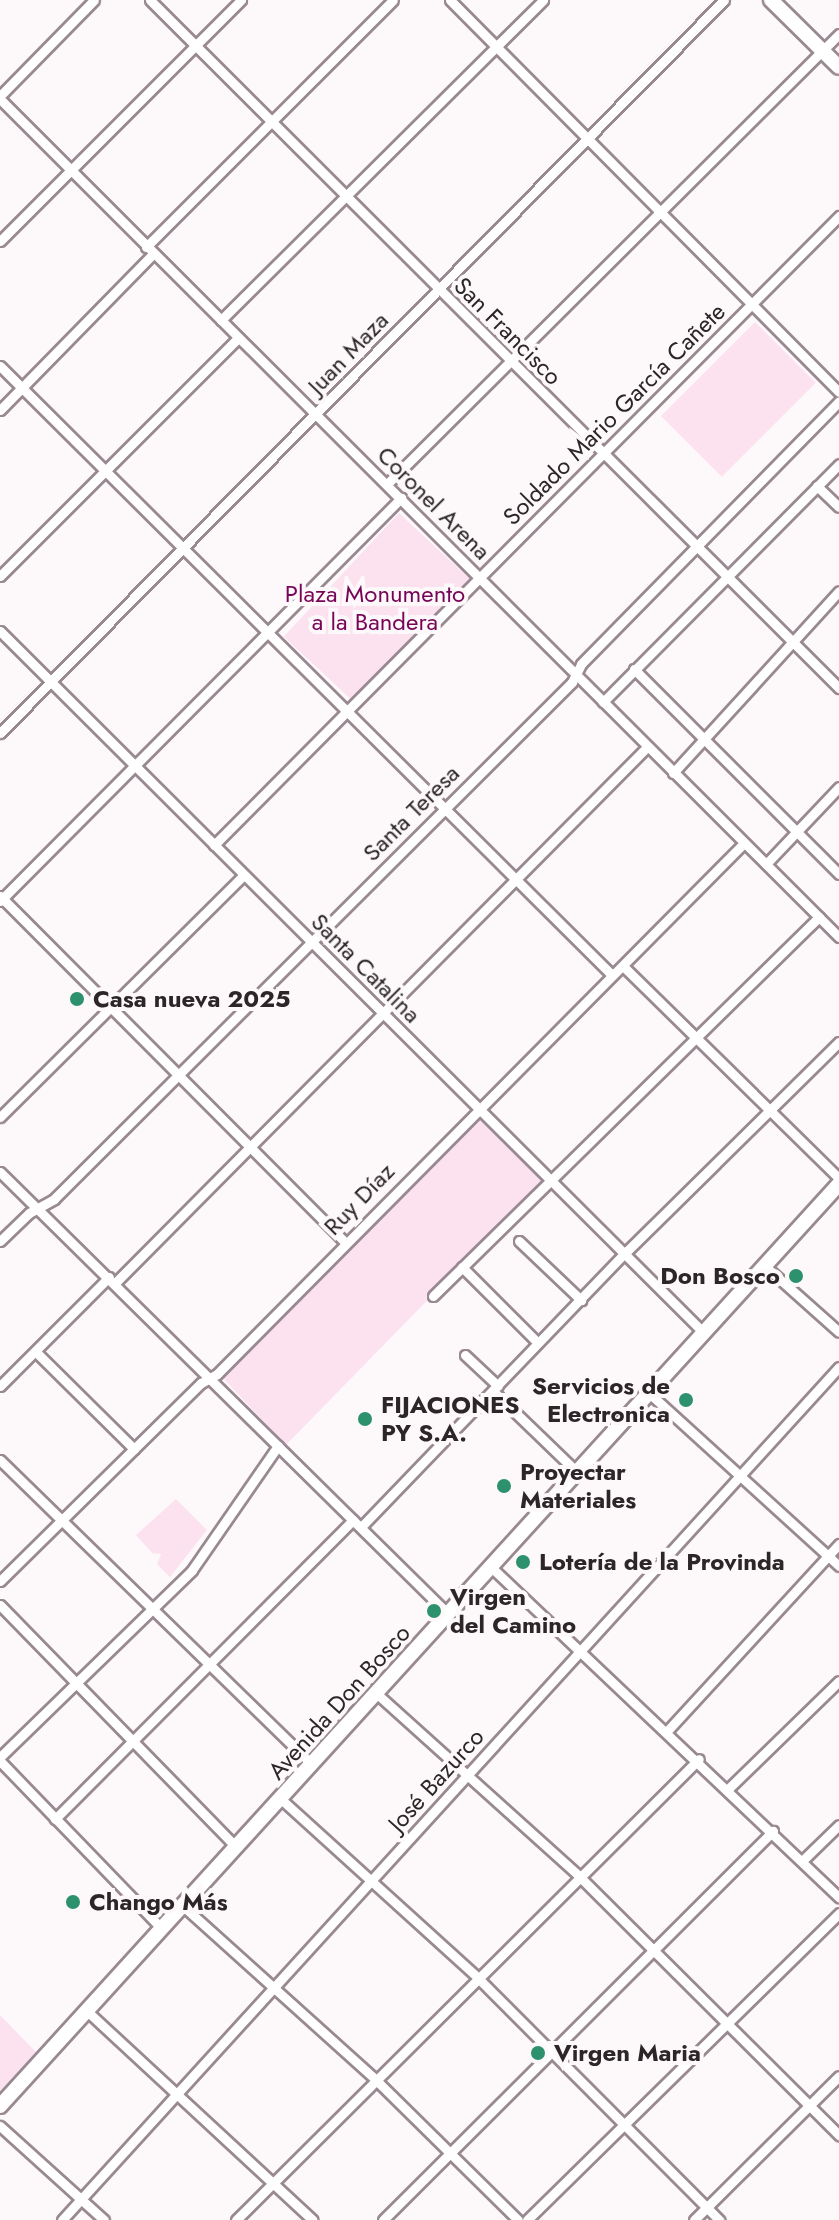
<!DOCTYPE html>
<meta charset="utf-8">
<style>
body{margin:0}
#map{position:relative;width:839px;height:2220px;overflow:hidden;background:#fdf9fb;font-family:Jost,sans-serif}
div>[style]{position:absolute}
.green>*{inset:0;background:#fce2ef;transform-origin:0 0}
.roads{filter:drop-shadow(2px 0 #998991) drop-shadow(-2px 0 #998991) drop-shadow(0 2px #998991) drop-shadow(0 -2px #998991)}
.street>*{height:9px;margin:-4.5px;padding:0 4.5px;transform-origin:4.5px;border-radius:4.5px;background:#fff}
.secondary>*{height:14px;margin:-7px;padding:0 7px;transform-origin:7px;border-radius:7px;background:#fff}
.dots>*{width:22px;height:22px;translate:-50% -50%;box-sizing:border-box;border:4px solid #fdf9fb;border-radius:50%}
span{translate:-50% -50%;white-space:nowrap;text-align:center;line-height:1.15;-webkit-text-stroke:8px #fdf9fb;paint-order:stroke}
.street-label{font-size:24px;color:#2c2629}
.park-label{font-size:24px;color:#770456}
.poi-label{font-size:24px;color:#2c2629;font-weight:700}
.left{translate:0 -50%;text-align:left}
.right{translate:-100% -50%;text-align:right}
</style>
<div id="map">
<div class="green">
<i style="left:755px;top:322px;width:86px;height:133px;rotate:45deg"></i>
<i style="left:399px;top:513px;width:98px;height:169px;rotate:43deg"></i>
<i style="clip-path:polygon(478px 1115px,541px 1176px,541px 1184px,286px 1445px,221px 1376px)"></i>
<i style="clip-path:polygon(176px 1499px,207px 1530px,170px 1577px,157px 1564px,161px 1554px,152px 1553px,136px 1535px)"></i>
<i style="clip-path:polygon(0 2015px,36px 2052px,0 2091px)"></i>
</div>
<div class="roads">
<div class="street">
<i style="left:150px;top:0;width:974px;rotate:44.96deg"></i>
<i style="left:450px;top:0;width:552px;rotate:45.22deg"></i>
<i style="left:0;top:96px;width:134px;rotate:-45.6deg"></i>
<i style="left:0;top:99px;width:1186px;rotate:44.97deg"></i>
<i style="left:0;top:241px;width:341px;rotate:-45deg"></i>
<i style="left:146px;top:247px;width:349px;rotate:-45deg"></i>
<i style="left:221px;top:320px;width:454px;rotate:-44.8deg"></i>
<i style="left:0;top:366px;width:863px;rotate:44.86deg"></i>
<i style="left:0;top:410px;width:219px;rotate:-45.6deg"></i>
<i style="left:387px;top:484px;width:638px;rotate:-44.87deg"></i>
<i style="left:817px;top:486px;width:30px;rotate:44deg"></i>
<i style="left:0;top:576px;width:337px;rotate:-45deg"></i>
<i style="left:0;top:631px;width:994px;rotate:44.92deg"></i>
<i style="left:634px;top:669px;width:290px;rotate:45deg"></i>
<i style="left:603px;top:702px;width:335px;rotate:-45.2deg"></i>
<i style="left:0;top:733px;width:1030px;rotate:-45.35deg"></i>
<i style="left:673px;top:773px;width:246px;rotate:-47.6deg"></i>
<i style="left:214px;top:845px;width:887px;rotate:-45.18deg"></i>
<i style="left:766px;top:864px;width:106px;rotate:-46.5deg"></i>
<i style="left:0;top:896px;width:489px;rotate:45.1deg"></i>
<i style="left:0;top:901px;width:569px;rotate:-45.14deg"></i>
<i style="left:623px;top:966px;width:303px;rotate:44.5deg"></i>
<i style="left:0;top:1117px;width:342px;rotate:-44.8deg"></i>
<i style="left:0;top:1172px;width:629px;rotate:44.61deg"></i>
<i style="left:0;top:1241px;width:40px;rotate:-44deg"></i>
<i style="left:29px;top:1213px;width:29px;rotate:-29deg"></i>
<i style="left:54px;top:1199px;width:732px;rotate:-44.94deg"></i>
<i style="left:572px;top:682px;width:20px;rotate:-63deg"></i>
<i style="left:581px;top:664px;width:368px;rotate:-45.5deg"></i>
<i style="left:519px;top:1241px;width:86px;rotate:43.6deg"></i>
<i style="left:765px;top:1266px;width:99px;rotate:41.7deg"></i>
<i style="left:462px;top:1267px;width:107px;rotate:45deg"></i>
<i style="left:115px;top:1283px;width:755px;rotate:-45.21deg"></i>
<i style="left:433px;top:1296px;width:541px;rotate:-44.48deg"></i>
<i style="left:36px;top:1352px;width:138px;rotate:44.7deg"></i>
<i style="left:465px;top:1355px;width:45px;rotate:43.2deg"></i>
<i style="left:0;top:1386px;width:154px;rotate:-45deg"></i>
<i style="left:493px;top:1391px;width:117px;rotate:44deg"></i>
<i style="left:649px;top:1393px;width:257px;rotate:42.3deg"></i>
<i style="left:0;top:1460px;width:435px;rotate:44.3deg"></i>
<i style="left:361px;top:1527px;width:382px;rotate:-46.1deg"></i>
<i style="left:626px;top:1252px;width:299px;rotate:-44.6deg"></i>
<i style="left:491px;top:1567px;width:480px;rotate:43.5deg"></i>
<i style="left:0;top:1581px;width:282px;rotate:-44.6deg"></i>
<i style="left:201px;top:1383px;width:18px;rotate:-29deg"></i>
<i style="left:217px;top:1374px;width:748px;rotate:-45.22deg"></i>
<i style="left:0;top:1605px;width:339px;rotate:45.7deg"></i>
<i style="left:376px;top:1693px;width:275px;rotate:42deg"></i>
<i style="left:580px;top:1877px;width:366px;rotate:44.9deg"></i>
<i style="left:668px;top:1730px;width:253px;rotate:-47.4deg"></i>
<i style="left:0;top:1757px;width:268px;rotate:-44.2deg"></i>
<i style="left:192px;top:1570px;width:151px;rotate:-55.3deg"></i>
<i style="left:0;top:1761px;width:233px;rotate:46deg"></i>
<i style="left:729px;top:1788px;width:153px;rotate:-44.2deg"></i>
<i style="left:282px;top:1800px;width:265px;rotate:42.2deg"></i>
<i style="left:478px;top:1978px;width:342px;rotate:45.1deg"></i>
<i style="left:55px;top:1819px;width:422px;rotate:-45.1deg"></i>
<i style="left:803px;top:1860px;width:50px;rotate:-44.2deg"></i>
<i style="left:183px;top:1906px;width:260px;rotate:42deg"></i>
<i style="left:376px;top:2080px;width:199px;rotate:44.6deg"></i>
<i style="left:88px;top:2012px;width:306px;rotate:42.8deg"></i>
<i style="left:0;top:2126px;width:140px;rotate:42.1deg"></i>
<i style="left:62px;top:2220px;width:1154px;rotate:-47.67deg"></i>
<i style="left:236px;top:2220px;width:653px;rotate:-44.88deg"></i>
<i style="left:383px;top:2220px;width:551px;rotate:-44.93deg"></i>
<i style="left:527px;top:2220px;width:438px;rotate:-44.5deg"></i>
<i style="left:694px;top:2220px;width:204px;rotate:-44.8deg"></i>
</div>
<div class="secondary">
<i style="left:771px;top:0;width:95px;rotate:44.6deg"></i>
<i style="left:0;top:2106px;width:1247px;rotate:-47.7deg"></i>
</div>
</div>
<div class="dots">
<i style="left:77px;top:999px;background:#2c916c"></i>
<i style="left:796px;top:1276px;background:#2c916c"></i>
<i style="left:686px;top:1400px;background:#2c916c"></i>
<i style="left:365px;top:1419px;background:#2c916c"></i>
<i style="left:504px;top:1486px;background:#2c916c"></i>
<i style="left:523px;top:1562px;background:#2c916c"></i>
<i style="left:434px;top:1611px;background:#2c916c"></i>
<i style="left:73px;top:1902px;background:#2c916c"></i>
<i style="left:538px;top:2053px;background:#2c916c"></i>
</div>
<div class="street-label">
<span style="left:508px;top:331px;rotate:45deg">San Francisco</span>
<span style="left:348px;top:353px;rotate:-46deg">Juan Maza</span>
<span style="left:614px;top:414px;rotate:-45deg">Soldado Mario García Cañete</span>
<span style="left:434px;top:503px;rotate:45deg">Coronel Arena</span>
<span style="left:411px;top:813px;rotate:-45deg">Santa Teresa</span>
<span style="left:366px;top:968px;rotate:45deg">Santa Catalina</span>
<span style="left:359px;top:1199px;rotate:-46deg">Ruy Díaz</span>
<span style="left:339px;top:1702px;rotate:-48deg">Avenida Don Bosco</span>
<span style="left:436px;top:1780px;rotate:-48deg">José Bazurco</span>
</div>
<div class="park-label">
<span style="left:375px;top:608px">Plaza Monumento<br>a la Bandera</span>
</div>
<div class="poi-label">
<span class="left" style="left:93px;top:999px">Casa nueva 2025</span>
<span class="right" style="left:780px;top:1276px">Don Bosco</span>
<span class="right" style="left:670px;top:1400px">Servicios de<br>Electronica</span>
<span class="left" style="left:381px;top:1419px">FIJACIONES<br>PY S.A.</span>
<span class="left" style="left:520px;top:1486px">Proyectar<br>Materiales</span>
<span class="left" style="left:539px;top:1562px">Lotería de la Provinda</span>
<span class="left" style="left:450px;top:1611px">Virgen<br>del Camino</span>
<span class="left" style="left:89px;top:1902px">Chango Más</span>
<span class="left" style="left:554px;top:2053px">Virgen Maria</span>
</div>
</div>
